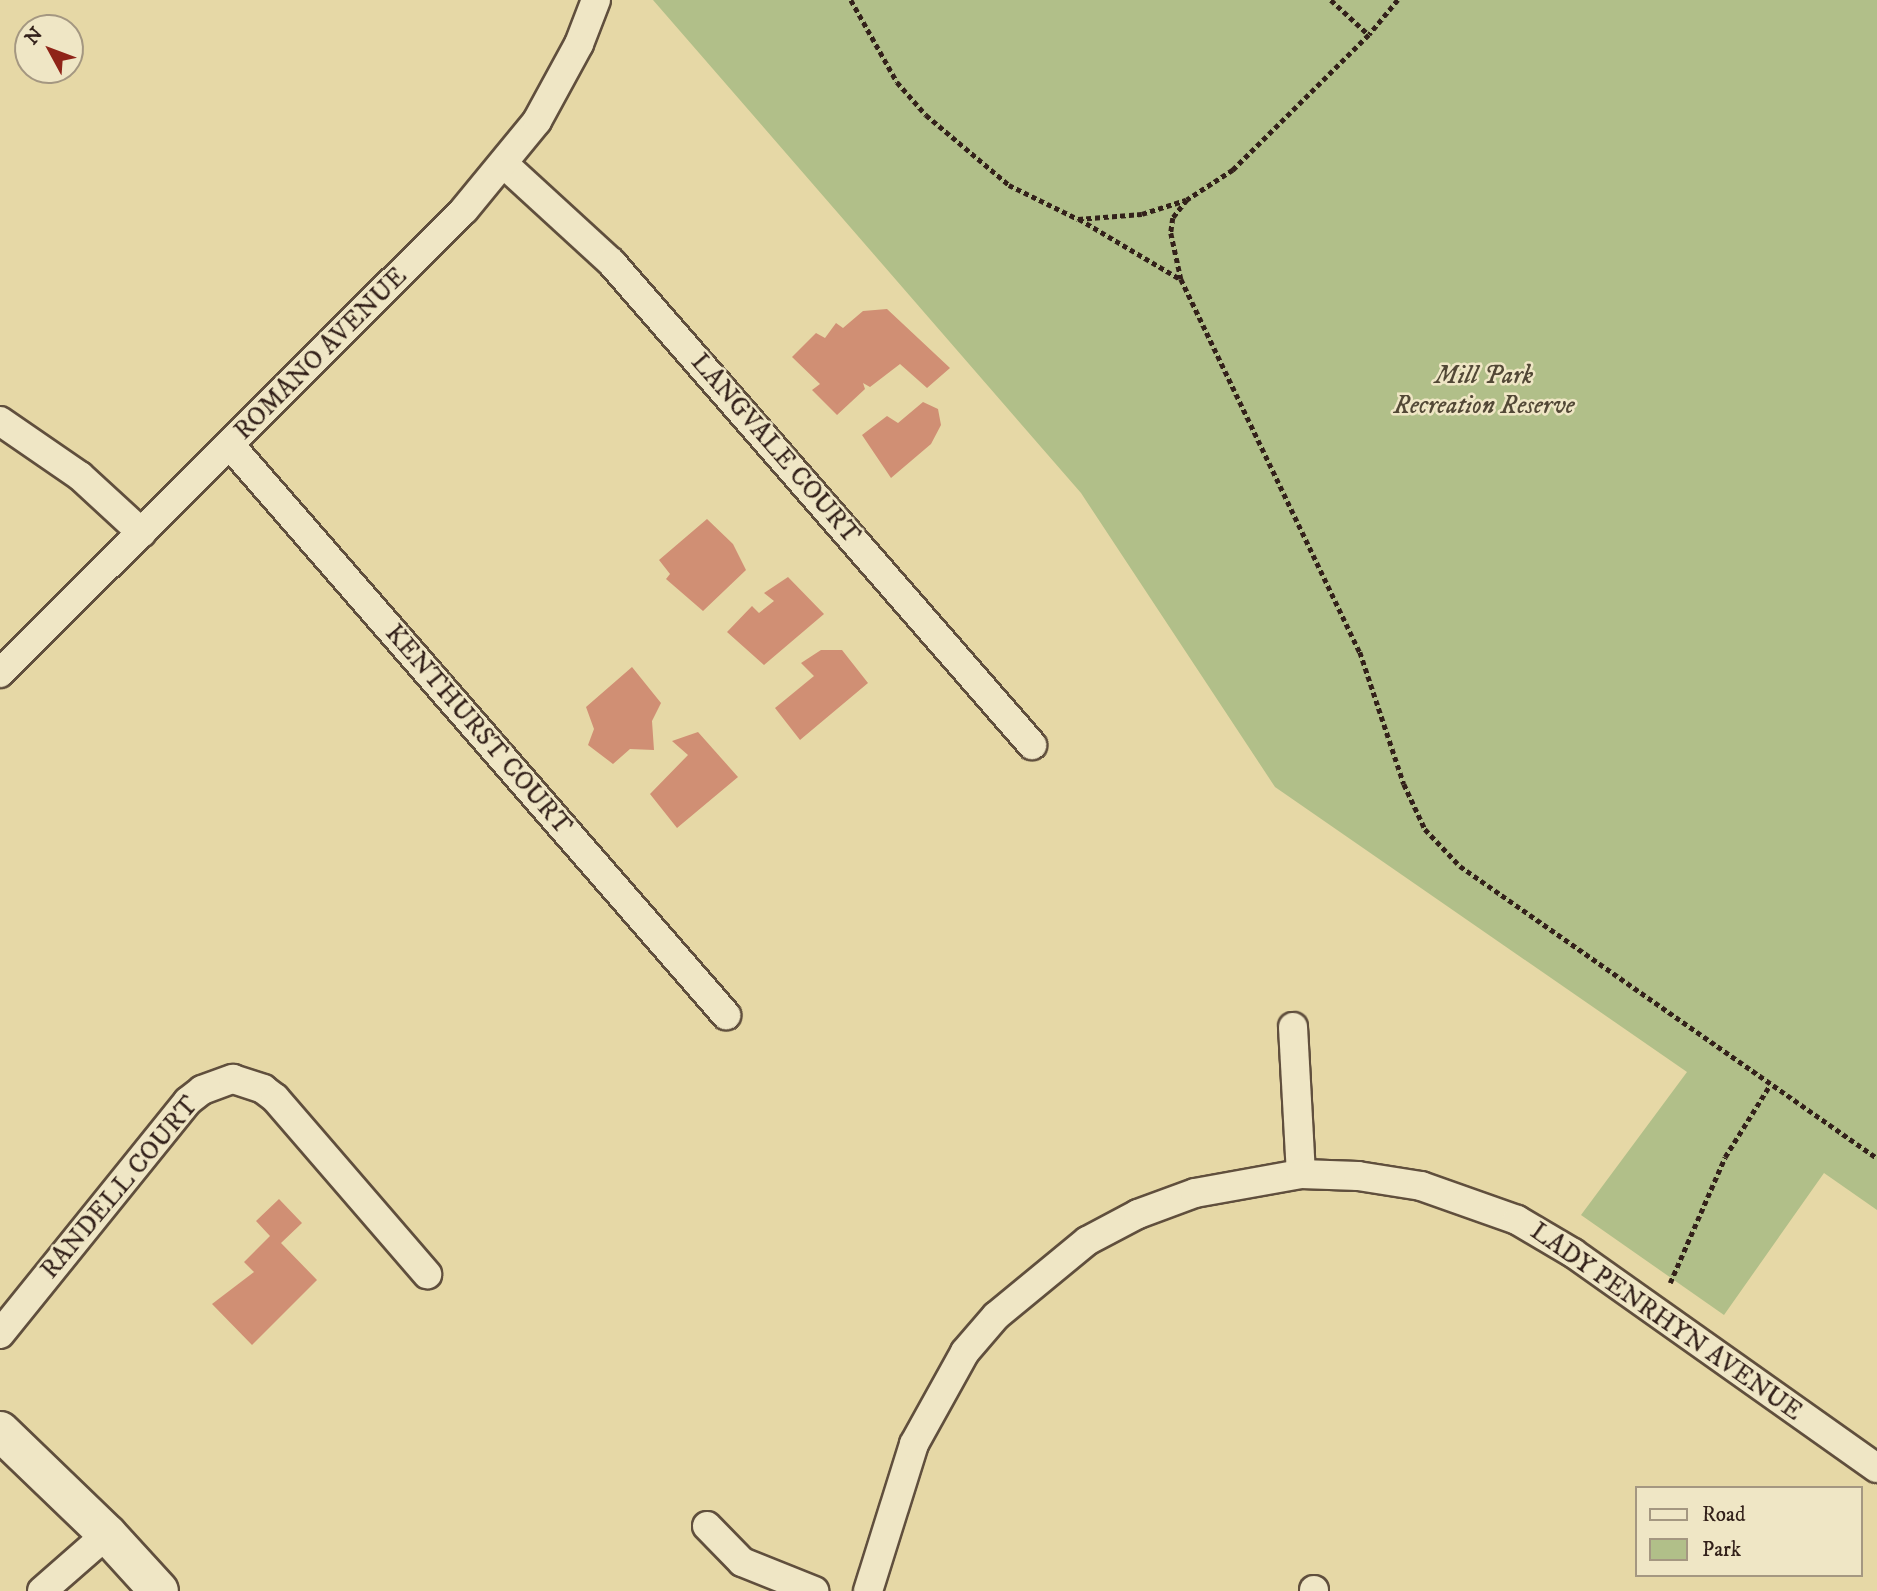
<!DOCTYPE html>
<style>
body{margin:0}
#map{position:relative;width:1877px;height:1591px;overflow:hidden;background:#e6d8a6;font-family:"IM FELL DW Pica",serif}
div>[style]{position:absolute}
.green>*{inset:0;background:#b1bf89}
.building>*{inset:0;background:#d08f74}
.path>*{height:4.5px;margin-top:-2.25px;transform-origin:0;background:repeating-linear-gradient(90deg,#33211a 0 5px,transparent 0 8.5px)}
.roads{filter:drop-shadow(2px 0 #604f3d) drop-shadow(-2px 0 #604f3d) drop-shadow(0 2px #604f3d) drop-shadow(0 -2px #604f3d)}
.street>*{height:28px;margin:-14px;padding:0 14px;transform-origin:14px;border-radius:14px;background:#efe6c5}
.secondary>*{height:38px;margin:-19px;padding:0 19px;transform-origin:19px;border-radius:19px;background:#efe6c5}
span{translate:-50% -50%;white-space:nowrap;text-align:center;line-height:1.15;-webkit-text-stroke:5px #efe6c5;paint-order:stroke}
.street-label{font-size:26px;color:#33211a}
.park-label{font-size:26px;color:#524836;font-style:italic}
.legend{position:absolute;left:1635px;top:1486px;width:228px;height:91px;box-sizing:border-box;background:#efe6c5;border:2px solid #a49781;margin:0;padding:9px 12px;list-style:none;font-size:21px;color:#33211a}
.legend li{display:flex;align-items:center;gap:14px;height:35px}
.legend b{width:35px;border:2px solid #a49781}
.north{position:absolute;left:14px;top:14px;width:70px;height:70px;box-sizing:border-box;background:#efe6c5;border:2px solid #a49781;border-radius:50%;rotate:311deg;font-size:19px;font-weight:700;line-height:28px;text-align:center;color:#33211a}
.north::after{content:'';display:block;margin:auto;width:24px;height:32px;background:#8f2418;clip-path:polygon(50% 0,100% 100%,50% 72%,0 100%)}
</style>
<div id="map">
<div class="green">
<i style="clip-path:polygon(653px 0,1877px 0,1877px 1210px,1824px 1173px,1724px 1315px,1581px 1215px,1687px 1072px,1275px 787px,1081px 493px)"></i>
</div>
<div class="building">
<i style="clip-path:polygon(887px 309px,950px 368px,927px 388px,900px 364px,870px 387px,863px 383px,865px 389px,837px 415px,812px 390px,820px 384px,792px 357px,816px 333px,825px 338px,836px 323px,843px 328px,863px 311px)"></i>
<i style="clip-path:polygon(923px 402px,938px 409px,941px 425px,931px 444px,891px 478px,862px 435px,887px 416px,898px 423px)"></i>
<i style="clip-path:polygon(707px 519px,733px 544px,746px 570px,703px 611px,666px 579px,670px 574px,659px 560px)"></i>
<i style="clip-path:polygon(788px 577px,824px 614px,764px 665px,727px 632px,752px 606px,759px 613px,774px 601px,764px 593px)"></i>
<i style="clip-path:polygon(821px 650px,842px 650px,868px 683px,800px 740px,775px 708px,814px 676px,801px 663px)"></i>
<i style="clip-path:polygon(632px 667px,661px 703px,652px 721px,654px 750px,630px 749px,613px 764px,588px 745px,594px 729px,586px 707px)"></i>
<i style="clip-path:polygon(698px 732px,738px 777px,677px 828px,650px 794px,688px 755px,672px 741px)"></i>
<i style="clip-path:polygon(279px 1199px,302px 1223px,281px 1243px,317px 1280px,252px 1345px,212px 1304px,254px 1272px,244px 1262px,270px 1236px,256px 1221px)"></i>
</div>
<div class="path">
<i style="left:851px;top:0;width:94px;rotate:60.7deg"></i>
<i style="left:897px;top:82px;width:44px;rotate:48.7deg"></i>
<i style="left:926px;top:115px;width:109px;rotate:40.1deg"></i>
<i style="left:1009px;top:185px;width:77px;rotate:26.2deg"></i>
<i style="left:1078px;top:219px;width:64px;rotate:-4.5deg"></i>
<i style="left:1142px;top:214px;width:46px;rotate:-17.7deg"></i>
<i style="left:1331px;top:0;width:52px;rotate:42.6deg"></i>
<i style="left:1398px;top:0;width:45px;rotate:129.6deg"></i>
<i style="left:1369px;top:35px;width:192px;rotate:135.2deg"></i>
<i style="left:1233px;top:170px;width:55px;rotate:146.9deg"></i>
<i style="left:1187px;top:200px;width:23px;rotate:128deg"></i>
<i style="left:1173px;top:218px;width:15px;rotate:98deg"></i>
<i style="left:1171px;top:233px;width:47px;rotate:77.7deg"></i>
<i style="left:1181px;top:279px;width:414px;rotate:64.4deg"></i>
<i style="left:1360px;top:652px;width:139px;rotate:71.6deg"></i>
<i style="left:1404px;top:784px;width:50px;rotate:65deg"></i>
<i style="left:1425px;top:829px;width:51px;rotate:46.6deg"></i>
<i style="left:1460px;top:866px;width:509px;rotate:35deg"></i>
<i style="left:1079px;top:219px;width:117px;rotate:30.7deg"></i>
<i style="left:1670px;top:1283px;width:137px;rotate:-66.4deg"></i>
<i style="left:1725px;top:1157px;width:85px;rotate:-58deg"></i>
</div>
<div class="roads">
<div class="street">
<i style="left:505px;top:165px;width:144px;rotate:42.5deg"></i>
<i style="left:611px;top:262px;width:641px;rotate:48.92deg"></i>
<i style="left:0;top:421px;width:97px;rotate:34.5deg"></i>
<i style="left:80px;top:476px;width:84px;rotate:42.6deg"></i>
<i style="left:230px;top:445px;width:756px;rotate:48.97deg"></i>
<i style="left:0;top:673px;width:655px;rotate:-44.94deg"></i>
<i style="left:464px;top:210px;width:115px;rotate:-50.6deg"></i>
<i style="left:537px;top:121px;width:88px;rotate:-61.4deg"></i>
<i style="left:579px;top:44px;width:47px;rotate:-68.9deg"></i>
<i style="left:1293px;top:1027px;width:147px;rotate:86.9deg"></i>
<i style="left:0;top:1334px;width:299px;rotate:-51.1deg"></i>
<i style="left:188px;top:1101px;width:18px;rotate:-38deg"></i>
<i style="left:202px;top:1090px;width:33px;rotate:-20deg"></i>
<i style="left:233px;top:1079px;width:32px;rotate:18deg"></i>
<i style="left:263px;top:1089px;width:15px;rotate:37deg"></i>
<i style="left:275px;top:1098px;width:233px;rotate:49.2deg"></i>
<i style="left:707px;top:1526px;width:50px;rotate:45.8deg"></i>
<i style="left:742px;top:1562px;width:78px;rotate:21.9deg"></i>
<i style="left:42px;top:1591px;width:86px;rotate:-41.2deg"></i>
<i style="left:868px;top:1591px;width:154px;rotate:-72.6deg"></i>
<i style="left:914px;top:1444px;width:105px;rotate:-61deg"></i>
<i style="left:965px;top:1352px;width:48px;rotate:-49.3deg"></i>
<i style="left:996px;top:1316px;width:118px;rotate:-39.5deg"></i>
<i style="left:1087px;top:1241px;width:58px;rotate:-27.9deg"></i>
<i style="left:1138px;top:1214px;width:61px;rotate:-20.2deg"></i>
<i style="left:1195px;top:1193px;width:108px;rotate:-10.2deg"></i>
<i style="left:1301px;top:1174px;width:57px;rotate:2deg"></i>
<i style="left:1358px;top:1176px;width:64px;rotate:9deg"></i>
<i style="left:1421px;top:1186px;width:102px;rotate:19.5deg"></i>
<i style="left:1517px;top:1220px;width:65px;rotate:30.5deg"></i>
<i style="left:1573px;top:1253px;width:372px;rotate:35.3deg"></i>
<i style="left:1314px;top:1591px;width:1px;rotate:-90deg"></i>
</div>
<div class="secondary">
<i style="left:0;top:1431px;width:149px;rotate:43.9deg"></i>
<i style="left:107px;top:1534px;width:77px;rotate:47.6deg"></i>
</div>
</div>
<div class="street-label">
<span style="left:321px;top:354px;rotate:-45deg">ROMANO AVENUE</span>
<span style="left:775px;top:449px;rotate:49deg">LANGVALE COURT</span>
<span style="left:478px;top:730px;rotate:49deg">KENTHURST COURT</span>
<span style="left:120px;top:1188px;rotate:-50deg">RANDELL COURT</span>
<span style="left:1666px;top:1322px;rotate:35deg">LADY PENRHYN AVENUE</span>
</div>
<div class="park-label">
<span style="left:1484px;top:391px">Mill Park<br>Recreation Reserve</span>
</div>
<ul class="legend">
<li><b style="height:9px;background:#efe6c5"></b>Road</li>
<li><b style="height:19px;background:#b1bf89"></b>Park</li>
</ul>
<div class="north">N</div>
</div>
